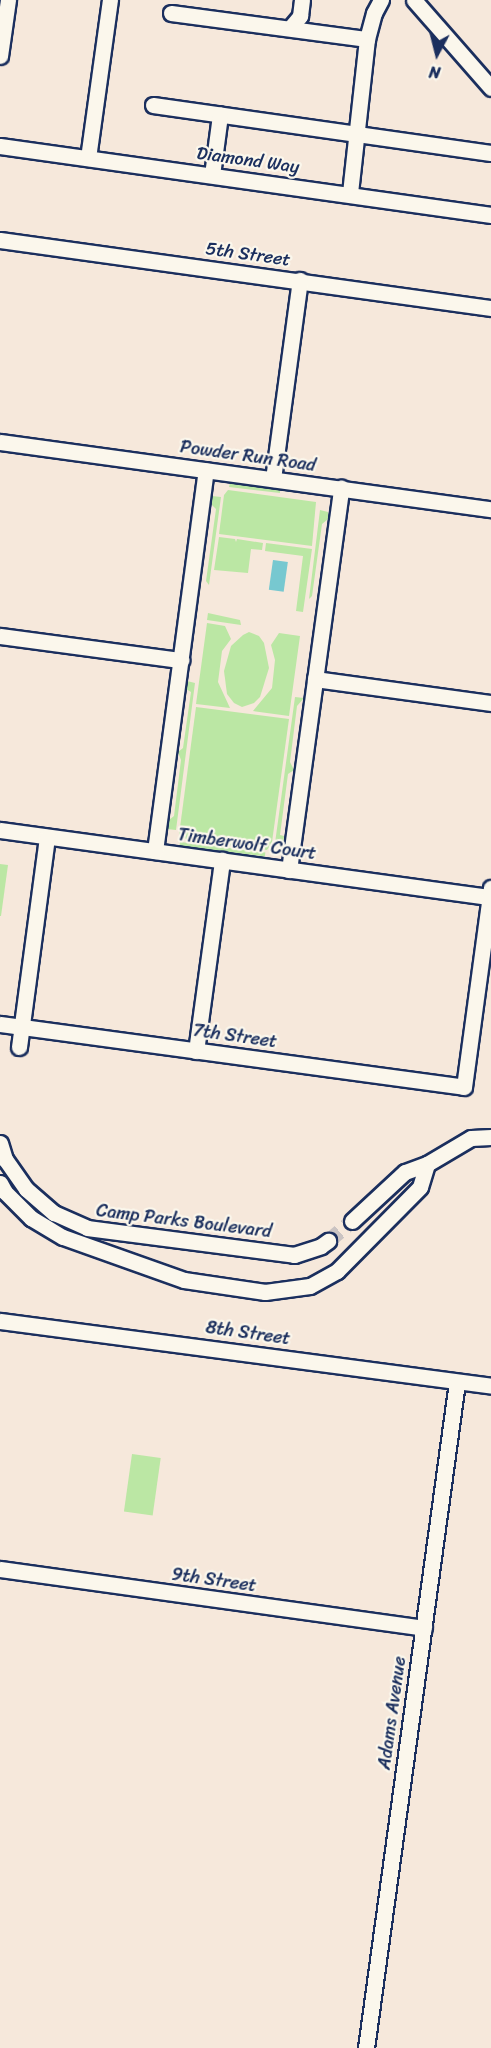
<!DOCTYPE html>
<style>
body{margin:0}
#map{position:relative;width:491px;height:2048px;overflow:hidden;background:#f6e8db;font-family:Sriracha,sans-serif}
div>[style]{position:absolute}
.green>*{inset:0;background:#bbe7a4;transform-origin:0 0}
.water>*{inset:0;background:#77c8d0;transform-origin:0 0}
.minor-tunnel>*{height:15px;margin-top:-7.5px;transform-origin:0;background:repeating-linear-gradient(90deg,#cac3c2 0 15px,transparent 0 23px)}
.roads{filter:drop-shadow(2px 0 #1b2f5e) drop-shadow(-2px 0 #1b2f5e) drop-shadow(0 2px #1b2f5e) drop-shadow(0 -2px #1b2f5e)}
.minor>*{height:15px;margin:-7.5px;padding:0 7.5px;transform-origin:7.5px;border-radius:7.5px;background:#fbf7ec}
span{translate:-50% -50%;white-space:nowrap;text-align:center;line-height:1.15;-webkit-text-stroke:4.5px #fbf7ec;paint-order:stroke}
.street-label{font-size:18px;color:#1b2f5e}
.north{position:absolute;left:407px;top:24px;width:60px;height:60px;-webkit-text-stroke:4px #fbf7ec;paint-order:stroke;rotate:187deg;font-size:16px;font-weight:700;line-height:24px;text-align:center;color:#1b2f5e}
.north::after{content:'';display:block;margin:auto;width:21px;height:27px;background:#1b2f5e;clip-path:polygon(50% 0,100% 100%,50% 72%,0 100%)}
</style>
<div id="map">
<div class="green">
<i style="clip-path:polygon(230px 483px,280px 490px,280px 493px,229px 487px)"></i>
<i style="clip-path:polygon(228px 490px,316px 502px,312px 546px,219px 534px,224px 495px)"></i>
<i style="clip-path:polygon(212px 496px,221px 497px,209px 585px,206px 581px,216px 509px,211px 504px)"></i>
<i style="clip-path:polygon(320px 510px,328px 512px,328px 519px,322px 524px,312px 596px,309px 599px)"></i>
<i style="clip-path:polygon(219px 537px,235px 539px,236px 542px,237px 539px,263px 543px,262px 550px,251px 549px,248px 573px,214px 570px)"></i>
<i style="clip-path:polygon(266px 543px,312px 549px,303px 612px,296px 611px,303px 556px,265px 551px)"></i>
<i style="clip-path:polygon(208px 613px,240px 620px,241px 625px,207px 620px)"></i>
<i style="clip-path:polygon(207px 623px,225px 626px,231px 639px,222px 651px,218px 682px,230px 708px,196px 704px)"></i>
<i style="clip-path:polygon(249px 632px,259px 636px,264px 643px,269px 668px,260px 697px,254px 703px,242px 707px,234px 703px,227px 694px,224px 671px,231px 646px,243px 635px)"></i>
<i style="clip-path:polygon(279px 633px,300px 636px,289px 716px,253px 711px,272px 688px,275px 660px,271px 645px)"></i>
<i style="clip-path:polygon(187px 681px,195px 683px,176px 830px,167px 829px,169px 820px,174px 816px,181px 760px,178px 752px,183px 748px,191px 692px,186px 689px)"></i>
<i style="clip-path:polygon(295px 697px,304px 698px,297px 706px,290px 762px,294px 770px,288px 774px,280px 835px,284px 836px,283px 845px,275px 843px)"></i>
<i style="clip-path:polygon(196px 707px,289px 719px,272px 842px,267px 850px,188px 840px,179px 835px)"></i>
<i style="left:180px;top:842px;width:86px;height:4px;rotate:7deg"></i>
<i style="clip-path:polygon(0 864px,8px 865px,1px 916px,0 916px)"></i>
<i style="left:132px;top:1454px;width:29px;height:58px;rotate:8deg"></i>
</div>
<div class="water">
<i style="left:273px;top:560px;width:15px;height:30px;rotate:8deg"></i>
</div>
<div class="minor-tunnel">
<i style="left:328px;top:1241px;width:31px;rotate:-40deg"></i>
</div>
<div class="roads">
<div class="minor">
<i style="left:414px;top:0;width:117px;rotate:48.8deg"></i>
<i style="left:171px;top:13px;width:198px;rotate:7.6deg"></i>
<i style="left:290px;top:28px;width:16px;rotate:-50deg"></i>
<i style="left:300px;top:16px;width:16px;rotate:-83deg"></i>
<i style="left:0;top:56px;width:57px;rotate:-81.9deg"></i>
<i style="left:153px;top:105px;width:341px;rotate:8.1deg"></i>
<i style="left:0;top:146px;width:496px;rotate:8deg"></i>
<i style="left:88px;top:158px;width:160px;rotate:-82.1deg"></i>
<i style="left:212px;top:175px;width:61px;rotate:-82.4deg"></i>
<i style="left:350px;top:193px;width:155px;rotate:-83.7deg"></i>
<i style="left:367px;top:39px;width:27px;rotate:-75deg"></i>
<i style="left:374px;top:13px;width:15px;rotate:-62deg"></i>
<i style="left:0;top:240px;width:496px;rotate:7.9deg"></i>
<i style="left:0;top:442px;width:496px;rotate:7.8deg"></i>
<i style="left:273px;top:479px;width:201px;rotate:-82.3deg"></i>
<i style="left:0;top:636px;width:183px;rotate:7.6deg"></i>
<i style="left:315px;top:679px;width:178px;rotate:7.8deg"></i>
<i style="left:0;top:830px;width:495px;rotate:7.8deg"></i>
<i style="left:155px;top:851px;width:384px;rotate:-82.4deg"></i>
<i style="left:289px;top:870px;width:386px;rotate:-82.2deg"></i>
<i style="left:0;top:1024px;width:468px;rotate:7.7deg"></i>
<i style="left:464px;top:1087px;width:201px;rotate:-82.3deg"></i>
<i style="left:19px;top:1047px;width:212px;rotate:-82.4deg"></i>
<i style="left:196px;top:1051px;width:193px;rotate:-82.2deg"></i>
<i style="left:0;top:1143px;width:17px;rotate:73deg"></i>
<i style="left:5px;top:1159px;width:37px;rotate:55deg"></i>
<i style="left:26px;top:1189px;width:37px;rotate:41deg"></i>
<i style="left:54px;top:1213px;width:36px;rotate:24deg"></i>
<i style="left:87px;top:1228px;width:209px;rotate:7.4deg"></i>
<i style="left:294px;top:1255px;width:28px;rotate:-18deg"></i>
<i style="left:321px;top:1246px;width:9px;rotate:-36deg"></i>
<i style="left:0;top:1183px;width:10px;rotate:61deg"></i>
<i style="left:5px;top:1192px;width:37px;rotate:45deg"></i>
<i style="left:31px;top:1218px;width:37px;rotate:31deg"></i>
<i style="left:63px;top:1237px;width:128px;rotate:19.6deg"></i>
<i style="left:184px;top:1280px;width:82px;rotate:8.4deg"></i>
<i style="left:265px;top:1292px;width:45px;rotate:-7.6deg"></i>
<i style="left:310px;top:1286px;width:31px;rotate:-29deg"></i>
<i style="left:337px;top:1271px;width:118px;rotate:-45.3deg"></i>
<i style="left:420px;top:1187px;width:24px;rotate:-73deg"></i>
<i style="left:352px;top:1221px;width:72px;rotate:-42.8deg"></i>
<i style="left:405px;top:1172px;width:23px;rotate:-20deg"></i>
<i style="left:427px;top:1164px;width:51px;rotate:-30.6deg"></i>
<i style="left:471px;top:1138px;width:20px;rotate:-3deg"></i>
<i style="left:0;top:1321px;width:495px;rotate:7.5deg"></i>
<i style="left:0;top:1569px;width:428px;rotate:7.9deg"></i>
<i style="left:366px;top:2048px;width:672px;rotate:-82.22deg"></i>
</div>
</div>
<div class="street-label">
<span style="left:248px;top:160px;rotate:8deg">Diamond Way</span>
<span style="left:248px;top:254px;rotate:8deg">5th Street</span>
<span style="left:248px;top:456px;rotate:8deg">Powder Run Road</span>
<span style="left:247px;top:844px;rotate:8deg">Timberwolf Court</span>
<span style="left:235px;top:1036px;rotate:8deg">7th Street</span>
<span style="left:184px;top:1221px;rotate:7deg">Camp Parks Boulevard</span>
<span style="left:248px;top:1333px;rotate:8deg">8th Street</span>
<span style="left:214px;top:1580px;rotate:8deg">9th Street</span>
<span style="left:392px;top:1713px;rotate:-82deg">Adams Avenue</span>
</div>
<div class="north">N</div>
</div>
